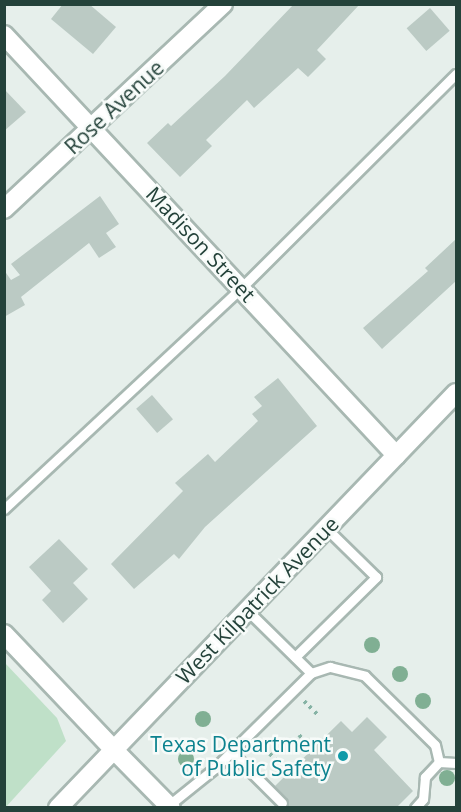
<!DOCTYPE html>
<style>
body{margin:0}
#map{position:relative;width:461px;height:812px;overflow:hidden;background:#e6efeb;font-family:"Open Sans",sans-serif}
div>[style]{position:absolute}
.green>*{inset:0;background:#bfe0c8}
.building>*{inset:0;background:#bbcac4;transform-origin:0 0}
.path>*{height:4px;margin-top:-2px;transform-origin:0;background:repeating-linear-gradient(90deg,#86b3a5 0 3px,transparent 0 7.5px)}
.roads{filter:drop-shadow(2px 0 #a8b8b2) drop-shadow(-2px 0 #a8b8b2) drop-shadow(0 2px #a8b8b2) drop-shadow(0 -2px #a8b8b2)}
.lane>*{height:9px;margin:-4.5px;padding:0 4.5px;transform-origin:4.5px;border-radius:4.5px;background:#fff}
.street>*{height:18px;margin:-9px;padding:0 9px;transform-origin:9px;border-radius:9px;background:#fff}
.secondary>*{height:18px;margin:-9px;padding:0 9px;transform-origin:9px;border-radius:9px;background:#fff}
.trees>*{width:16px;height:16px;margin:-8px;border-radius:50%;background:#80af93}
.dots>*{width:16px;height:16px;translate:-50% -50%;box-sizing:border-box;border:3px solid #f7fbf9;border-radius:50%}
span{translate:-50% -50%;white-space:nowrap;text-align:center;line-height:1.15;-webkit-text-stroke:5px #f7fbf9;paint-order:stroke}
.street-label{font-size:21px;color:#24423a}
.culture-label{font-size:21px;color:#0d838f}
.right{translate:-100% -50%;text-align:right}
.frame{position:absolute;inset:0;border:6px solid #24423a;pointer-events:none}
</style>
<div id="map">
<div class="green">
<i style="clip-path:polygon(5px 663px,57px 718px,66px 741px,5px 808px)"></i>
</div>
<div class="building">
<i style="clip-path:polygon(63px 4px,89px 4px,116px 27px,93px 54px,51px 19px)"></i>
<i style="clip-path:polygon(294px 4px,360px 4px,317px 50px,326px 59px,308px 77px,298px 68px,254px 108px,247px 100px,206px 140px,212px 146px,180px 177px,147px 143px,168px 123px,171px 126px,225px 76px)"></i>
<i style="left:430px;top:8px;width:30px;height:31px;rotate:49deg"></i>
<i style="clip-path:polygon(4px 89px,26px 112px,4px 131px)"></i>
<i style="clip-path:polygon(100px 196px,119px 224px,106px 233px,116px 247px,99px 258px,89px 243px,21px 297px,25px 305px,4px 317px,4px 270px,11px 280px,20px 275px,11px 264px)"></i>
<i style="clip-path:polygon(456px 239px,456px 281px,382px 349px,363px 328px,428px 271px,425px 268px)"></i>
<i style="clip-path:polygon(278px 378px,317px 426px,205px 527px,179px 559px,174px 554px,134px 589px,111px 564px,183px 491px,175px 483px,208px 454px,215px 462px,258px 421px,252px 414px,262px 406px,254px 397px)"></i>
<i style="left:152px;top:395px;width:32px;height:21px;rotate:49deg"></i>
<i style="clip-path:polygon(59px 539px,88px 569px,73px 583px,88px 599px,63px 623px,42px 600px,51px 591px,29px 567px)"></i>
<i style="clip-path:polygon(367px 717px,387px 737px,374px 750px,413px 791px,397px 807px,287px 807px,287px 798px,275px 786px,341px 721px,352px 732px)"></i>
</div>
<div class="path">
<i style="left:304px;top:701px;width:21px;rotate:45deg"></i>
<i style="left:299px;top:735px;width:19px;rotate:47deg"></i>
<i style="left:259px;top:743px;width:23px;rotate:45deg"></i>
</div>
<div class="roads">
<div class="lane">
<i style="left:4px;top:509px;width:324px;rotate:-43deg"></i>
<i style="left:241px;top:288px;width:303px;rotate:-44.9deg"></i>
<i style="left:295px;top:657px;width:114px;rotate:-44.6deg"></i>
<i style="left:376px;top:577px;width:70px;rotate:-135.6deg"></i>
<i style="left:311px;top:673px;width:20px;rotate:-18deg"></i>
<i style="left:330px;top:667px;width:36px;rotate:14deg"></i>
<i style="left:365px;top:676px;width:98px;rotate:44.6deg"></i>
<i style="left:435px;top:745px;width:17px;rotate:77deg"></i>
<i style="left:439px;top:762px;width:21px;rotate:133deg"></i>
<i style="left:425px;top:777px;width:22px;rotate:95deg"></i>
<i style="left:423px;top:799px;width:12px;rotate:132deg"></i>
<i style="left:231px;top:752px;width:72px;rotate:45deg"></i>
<i style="left:439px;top:762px;width:17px;rotate:3deg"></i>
<i style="left:169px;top:805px;width:59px;rotate:-38.8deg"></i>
<i style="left:215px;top:768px;width:135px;rotate:-44.7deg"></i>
<i style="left:311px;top:673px;width:88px;rotate:-135.5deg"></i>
</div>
<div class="street">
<i style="left:4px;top:35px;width:575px;rotate:46.97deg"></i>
<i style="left:4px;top:209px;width:300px;rotate:-43.1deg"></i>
<i style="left:114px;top:750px;width:81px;rotate:45.5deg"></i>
</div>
<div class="secondary">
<i style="left:4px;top:634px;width:160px;rotate:46.5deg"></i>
<i style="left:58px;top:808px;width:575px;rotate:-46.2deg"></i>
</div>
</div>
<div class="trees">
<i style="left:372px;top:645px"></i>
<i style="left:400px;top:674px"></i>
<i style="left:423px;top:701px"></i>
<i style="left:203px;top:719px"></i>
<i style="left:186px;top:759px"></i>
<i style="left:447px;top:778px"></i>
</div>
<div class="dots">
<i style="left:343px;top:756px;background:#0f9aa8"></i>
</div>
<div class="street-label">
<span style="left:114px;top:107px;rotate:-43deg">Rose Avenue</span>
<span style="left:201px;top:244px;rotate:47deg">Madison Street</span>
<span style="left:257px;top:600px;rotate:-46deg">West Kilpatrick Avenue</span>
</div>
<div class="culture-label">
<span class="right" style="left:331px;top:756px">Texas Department<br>of Public Safety</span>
</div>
<div class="frame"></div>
</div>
